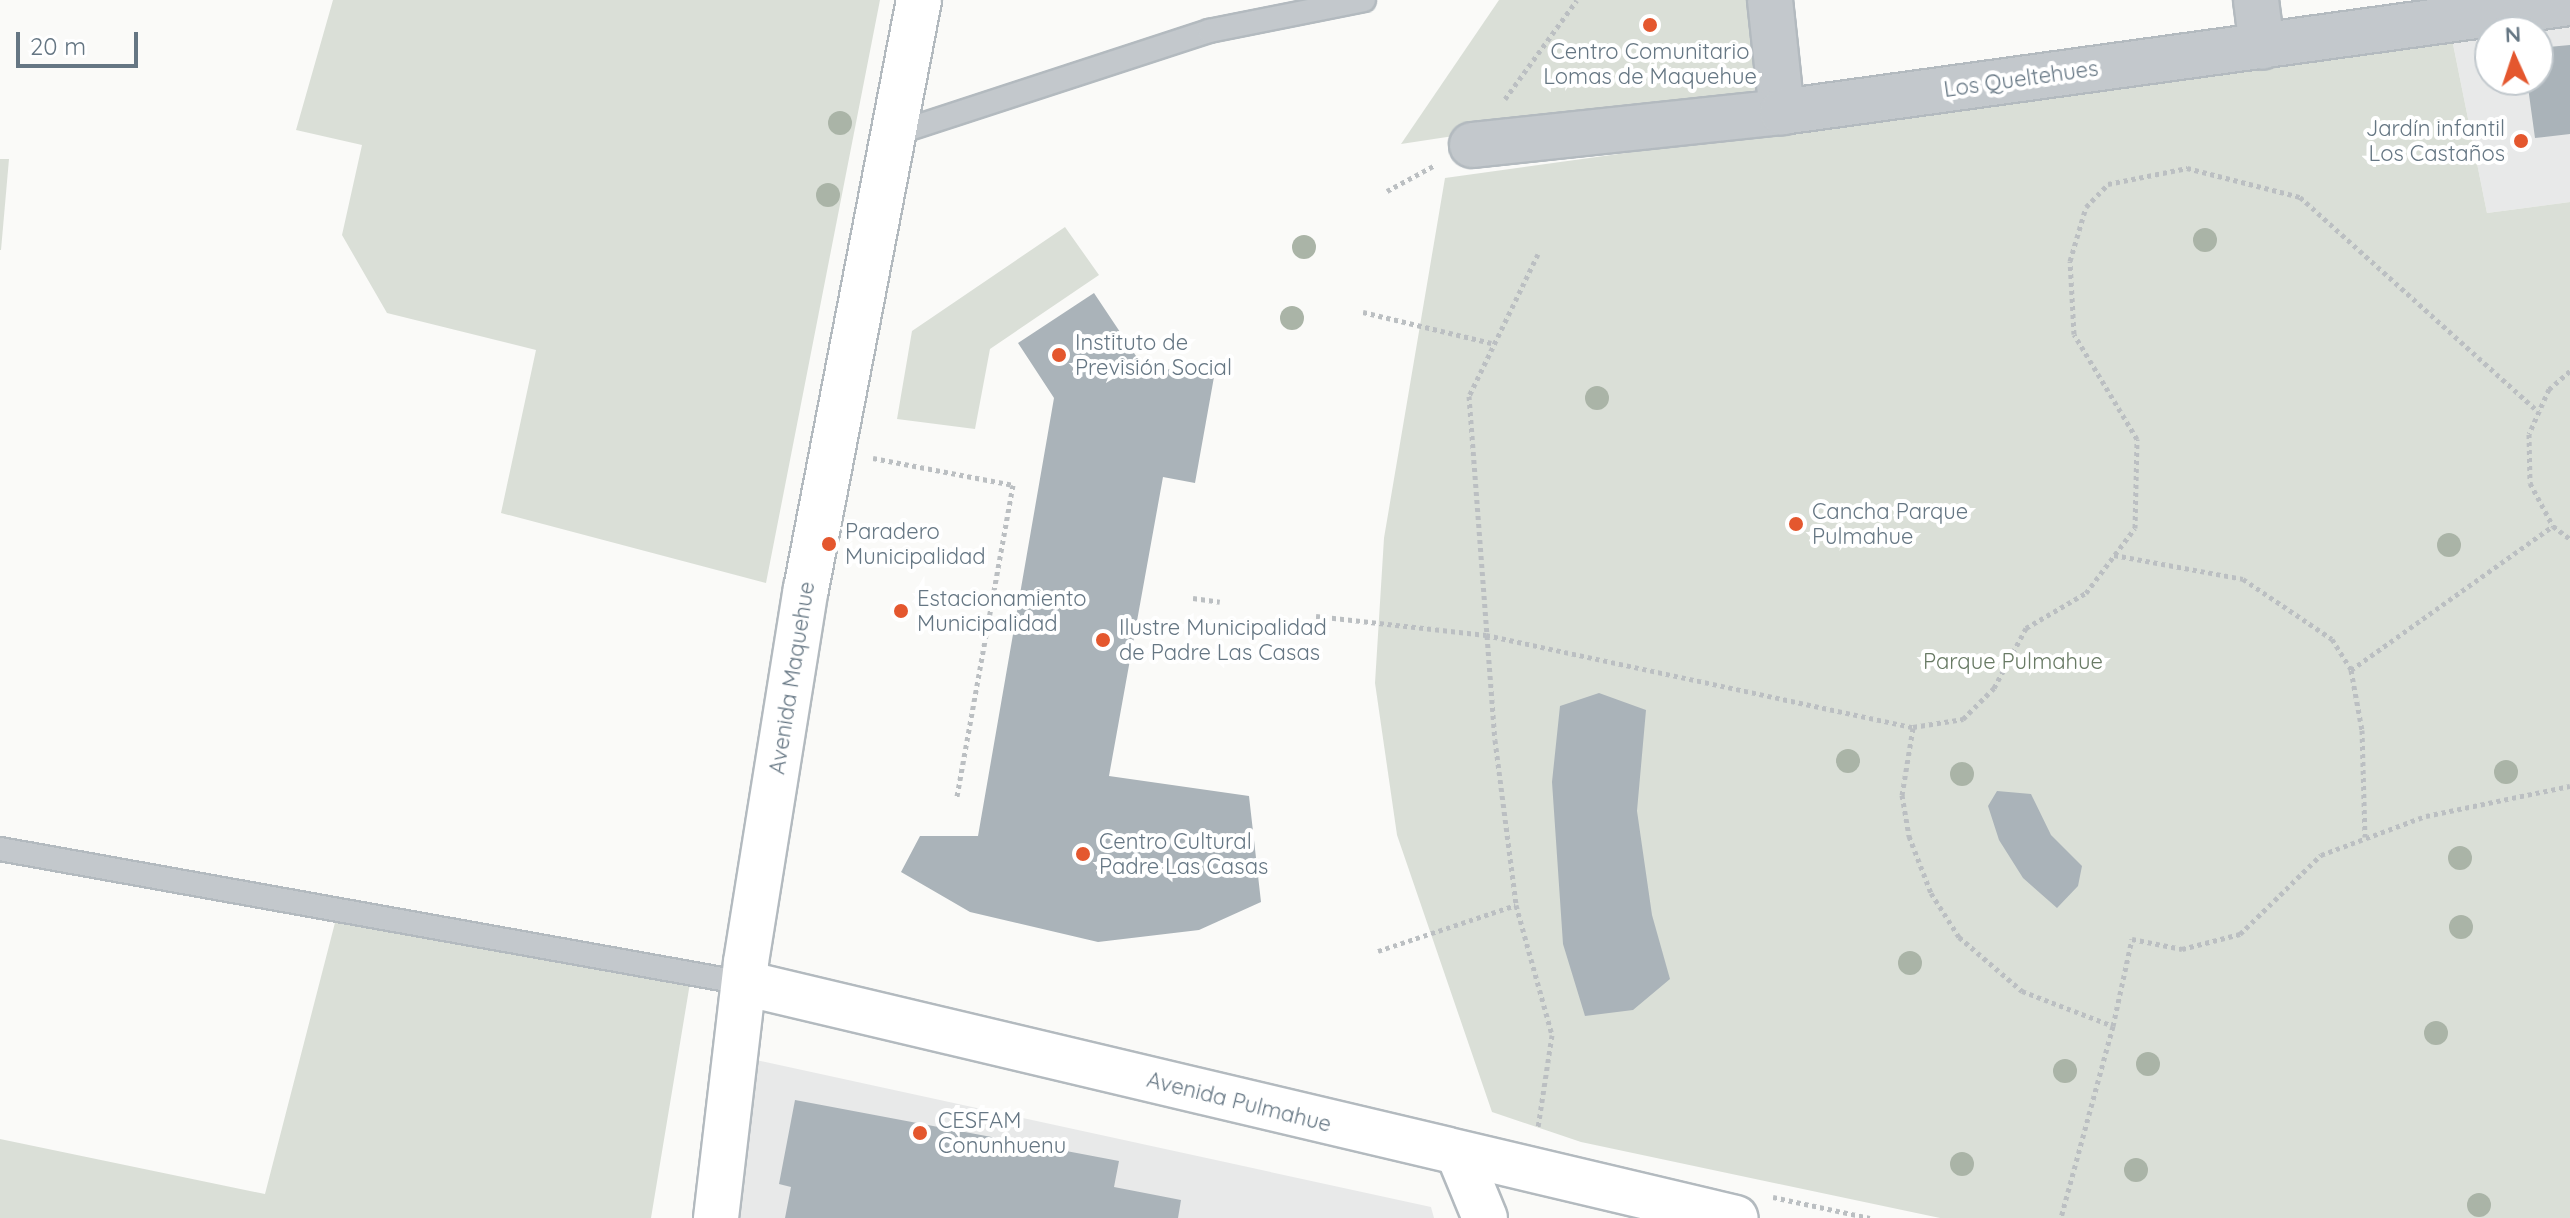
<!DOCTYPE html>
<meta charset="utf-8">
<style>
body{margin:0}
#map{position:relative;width:2570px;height:1218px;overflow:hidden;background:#fafaf8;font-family:Quicksand,sans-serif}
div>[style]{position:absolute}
.built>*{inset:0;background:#e8e9e9}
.green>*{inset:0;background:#dadfd7}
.building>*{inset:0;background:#aab3b9}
.path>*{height:5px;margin-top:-2.5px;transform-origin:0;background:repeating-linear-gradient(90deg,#bbbfc2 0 4px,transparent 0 8px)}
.roads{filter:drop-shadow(2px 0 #b3babf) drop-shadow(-2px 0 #b3babf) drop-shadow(0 2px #b3babf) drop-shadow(0 -2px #b3babf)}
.lane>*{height:22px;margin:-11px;padding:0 11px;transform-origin:11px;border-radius:11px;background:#c3c8cc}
.street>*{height:44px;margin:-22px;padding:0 22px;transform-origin:22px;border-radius:22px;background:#c3c8cc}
.secondary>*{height:44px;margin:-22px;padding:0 22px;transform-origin:22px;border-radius:22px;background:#fff}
.trees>*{width:24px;height:24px;margin:-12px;border-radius:50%;background:#aab4a7}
.dots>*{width:22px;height:22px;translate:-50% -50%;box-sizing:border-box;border:4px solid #fff;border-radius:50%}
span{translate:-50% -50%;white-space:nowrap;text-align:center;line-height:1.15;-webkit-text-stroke:8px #fff;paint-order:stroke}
.poi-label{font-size:22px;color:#657683}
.right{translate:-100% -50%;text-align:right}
.left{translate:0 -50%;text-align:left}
.street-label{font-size:22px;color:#657683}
.park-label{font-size:22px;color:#687a64}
.north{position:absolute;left:2474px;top:16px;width:80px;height:80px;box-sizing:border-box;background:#fff;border:2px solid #c1c8cd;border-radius:50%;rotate:357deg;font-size:22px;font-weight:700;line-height:32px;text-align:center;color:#657683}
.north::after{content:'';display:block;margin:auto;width:28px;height:36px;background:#e4572e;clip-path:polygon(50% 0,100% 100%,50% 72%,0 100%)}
.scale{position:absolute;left:16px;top:32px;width:122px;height:36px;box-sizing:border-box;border:4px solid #657683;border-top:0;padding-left:10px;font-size:24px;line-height:28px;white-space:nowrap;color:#657683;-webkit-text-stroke:6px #fff;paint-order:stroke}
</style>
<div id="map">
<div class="built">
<i style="clip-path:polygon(2570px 23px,2570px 202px,2487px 213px,2452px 39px,2490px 34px,2490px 80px,2538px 80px,2538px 32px,2502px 32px)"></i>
<i style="clip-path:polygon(756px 1060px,1431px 1207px,1434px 1218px,737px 1218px)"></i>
</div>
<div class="green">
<i style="clip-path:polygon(333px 0,880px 0,766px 583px,501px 513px,536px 350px,387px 313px,342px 235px,362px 145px,296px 130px)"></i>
<i style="clip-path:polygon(1499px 0,1747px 0,1757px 90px,1401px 144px)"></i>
<i style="clip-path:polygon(2452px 39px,2487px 213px,2570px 202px,2570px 1218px,1940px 1218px,1581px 1142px,1492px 1112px,1397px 835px,1375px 683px,1384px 538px,1445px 178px)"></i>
<i style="clip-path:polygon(0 159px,9px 159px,1px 250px,0 250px)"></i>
<i style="clip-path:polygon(1065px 227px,1099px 275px,990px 349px,975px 429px,897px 419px,912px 331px)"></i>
<i style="clip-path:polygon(338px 911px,692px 971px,651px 1218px,0 1218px,0 1139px,265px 1194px)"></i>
</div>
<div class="building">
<i style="clip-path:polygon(2570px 45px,2570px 134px,2535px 138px,2527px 80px,2538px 80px,2538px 48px)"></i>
<i style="clip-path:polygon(1094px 293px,1142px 365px,1214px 377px,1195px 483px,1163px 477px,1109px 776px,1249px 796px,1261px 902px,1199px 930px,1098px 942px,970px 912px,901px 872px,920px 836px,978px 836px,1054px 398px,1018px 343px)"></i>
<i style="clip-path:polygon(1599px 693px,1646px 710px,1637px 811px,1652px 915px,1670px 979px,1633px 1010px,1585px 1016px,1563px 944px,1552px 782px,1560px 706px)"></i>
<i style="clip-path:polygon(1997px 791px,2031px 794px,2051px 835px,2082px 866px,2078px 886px,2057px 908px,2023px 878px,1999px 840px,1988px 806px)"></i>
<i style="clip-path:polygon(795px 1100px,1119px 1161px,1114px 1187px,1181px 1200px,1178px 1218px,785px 1218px,791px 1187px,779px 1184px)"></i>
</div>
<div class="path">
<i style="left:1505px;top:99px;width:122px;rotate:-54deg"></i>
<i style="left:1387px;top:191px;width:55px;rotate:-28.4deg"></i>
<i style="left:1538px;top:254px;width:158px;rotate:115.9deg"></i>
<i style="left:1469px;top:396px;width:345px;rotate:85.7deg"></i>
<i style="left:1495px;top:740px;width:166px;rotate:82.7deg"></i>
<i style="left:1516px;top:905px;width:135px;rotate:74.5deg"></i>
<i style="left:1552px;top:1035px;width:94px;rotate:98.6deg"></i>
<i style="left:1363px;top:312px;width:132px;rotate:13.6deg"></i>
<i style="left:2570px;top:371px;width:28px;rotate:139deg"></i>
<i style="left:2549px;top:389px;width:49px;rotate:114deg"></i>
<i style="left:2529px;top:434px;width:49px;rotate:88.8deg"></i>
<i style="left:2530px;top:483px;width:49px;rotate:61.9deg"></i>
<i style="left:2553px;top:526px;width:21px;rotate:37deg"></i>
<i style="left:873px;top:458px;width:143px;rotate:10.9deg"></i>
<i style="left:1013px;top:485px;width:317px;rotate:100.2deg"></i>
<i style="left:2114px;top:555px;width:131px;rotate:10.5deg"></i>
<i style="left:2243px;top:579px;width:107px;rotate:34deg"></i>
<i style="left:2332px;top:639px;width:36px;rotate:58deg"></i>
<i style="left:2351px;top:670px;width:61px;rotate:79.6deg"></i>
<i style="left:2362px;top:730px;width:107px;rotate:88.4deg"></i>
<i style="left:1193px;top:598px;width:27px;rotate:8deg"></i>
<i style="left:1316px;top:616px;width:171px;rotate:6.4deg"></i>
<i style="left:1486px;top:635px;width:437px;rotate:12.2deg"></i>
<i style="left:1913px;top:727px;width:51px;rotate:-9.1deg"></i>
<i style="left:1963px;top:719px;width:44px;rotate:-45deg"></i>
<i style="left:1994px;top:688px;width:68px;rotate:-61.9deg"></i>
<i style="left:2026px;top:628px;width:69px;rotate:-30.3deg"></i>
<i style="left:2086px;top:593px;width:81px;rotate:-53deg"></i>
<i style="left:2135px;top:528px;width:89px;rotate:-88.7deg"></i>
<i style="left:2137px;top:439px;width:122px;rotate:-121deg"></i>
<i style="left:2074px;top:334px;width:73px;rotate:-93.1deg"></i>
<i style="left:2070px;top:261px;width:56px;rotate:-73.5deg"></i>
<i style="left:2086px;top:207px;width:32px;rotate:-46deg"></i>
<i style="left:2108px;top:184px;width:81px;rotate:-11.4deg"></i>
<i style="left:2187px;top:168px;width:117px;rotate:14.4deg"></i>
<i style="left:2300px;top:197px;width:321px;rotate:42deg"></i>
<i style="left:2351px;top:670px;width:248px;rotate:-35.5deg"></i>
<i style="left:1913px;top:728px;width:68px;rotate:99.3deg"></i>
<i style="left:1902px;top:795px;width:42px;rotate:80.3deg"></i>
<i style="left:1909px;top:836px;width:61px;rotate:68.9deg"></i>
<i style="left:1931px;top:893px;width:52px;rotate:57.5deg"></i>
<i style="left:1959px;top:937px;width:83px;rotate:40.6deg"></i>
<i style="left:2022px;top:991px;width:97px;rotate:21deg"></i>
<i style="left:2113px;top:1026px;width:199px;rotate:105.2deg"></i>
<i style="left:1378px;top:951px;width:145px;rotate:-18.4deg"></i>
<i style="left:2113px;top:1026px;width:89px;rotate:-77.7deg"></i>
<i style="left:2132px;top:939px;width:51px;rotate:11.3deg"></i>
<i style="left:2182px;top:949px;width:60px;rotate:-14.5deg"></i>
<i style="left:2240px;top:934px;width:113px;rotate:-44.3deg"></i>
<i style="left:2321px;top:855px;width:112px;rotate:-20.4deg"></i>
<i style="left:2426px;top:816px;width:147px;rotate:-11.8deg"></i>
<i style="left:1773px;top:1197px;width:99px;rotate:12.2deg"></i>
</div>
<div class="roads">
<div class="lane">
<i style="left:891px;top:135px;width:335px;rotate:-18.1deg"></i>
<i style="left:1209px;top:31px;width:158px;rotate:-11.3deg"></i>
<i style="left:0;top:849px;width:756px;rotate:10.21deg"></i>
</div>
<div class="street">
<i style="left:1770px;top:0;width:113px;rotate:83.9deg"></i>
<i style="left:2256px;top:0;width:47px;rotate:82.7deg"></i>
<i style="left:1472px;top:145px;width:312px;rotate:-6.1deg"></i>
<i style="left:1782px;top:112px;width:796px;rotate:-7.88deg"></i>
</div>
<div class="secondary">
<i style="left:744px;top:983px;width:1019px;rotate:13.33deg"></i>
<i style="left:1459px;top:1155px;width:68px;rotate:67.6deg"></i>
<i style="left:716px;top:1218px;width:258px;rotate:-83.3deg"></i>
<i style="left:746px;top:962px;width:378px;rotate:-80.9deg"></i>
<i style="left:806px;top:589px;width:600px;rotate:-79.14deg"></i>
</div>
</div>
<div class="trees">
<i style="left:840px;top:123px"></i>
<i style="left:828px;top:195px"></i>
<i style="left:2205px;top:240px"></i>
<i style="left:1304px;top:247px"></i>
<i style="left:1292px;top:318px"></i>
<i style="left:1597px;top:398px"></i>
<i style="left:2449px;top:545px"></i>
<i style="left:1848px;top:761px"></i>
<i style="left:2506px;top:772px"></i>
<i style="left:1962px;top:774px"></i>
<i style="left:2460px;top:858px"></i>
<i style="left:2461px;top:927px"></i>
<i style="left:1910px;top:963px"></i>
<i style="left:2436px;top:1033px"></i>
<i style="left:2148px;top:1064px"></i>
<i style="left:2065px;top:1071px"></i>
<i style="left:1962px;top:1164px"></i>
<i style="left:2136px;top:1170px"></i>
<i style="left:2479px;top:1205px"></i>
</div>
<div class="dots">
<i style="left:1650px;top:25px;background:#e4572e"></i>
<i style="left:2521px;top:141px;background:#e4572e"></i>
<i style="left:1059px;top:355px;background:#e4572e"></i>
<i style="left:1796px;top:524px;background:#e4572e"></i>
<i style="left:829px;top:544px;background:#e4572e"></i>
<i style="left:901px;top:611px;background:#e4572e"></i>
<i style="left:1103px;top:640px;background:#e4572e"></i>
<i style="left:1083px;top:854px;background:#e4572e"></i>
<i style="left:920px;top:1133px;background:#e4572e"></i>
</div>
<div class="poi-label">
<span style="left:1650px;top:64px">Centro Comunitario<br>Lomas de Maquehue</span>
<span class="right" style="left:2505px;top:141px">Jardín infantil<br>Los Castaños</span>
<span class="left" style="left:1075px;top:355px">Instituto de<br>Previsión Social</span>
<span class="left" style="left:1812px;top:524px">Cancha Parque<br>Pulmahue</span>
<span class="left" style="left:845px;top:544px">Paradero<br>Municipalidad</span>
<span class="left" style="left:917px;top:611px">Estacionamiento<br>Municipalidad</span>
<span class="left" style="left:1119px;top:640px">Ilustre Municipalidad<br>de Padre Las Casas</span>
<span class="left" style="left:1099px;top:854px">Centro Cultural<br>Padre Las Casas</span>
<span class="left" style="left:938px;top:1133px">CESFAM<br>Conunhuenu</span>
</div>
<div class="street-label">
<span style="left:2021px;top:79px;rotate:-8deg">Los Queltehues</span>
<span style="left:792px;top:678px;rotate:-81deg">Avenida Maquehue</span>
<span style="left:1239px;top:1102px;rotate:14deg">Avenida Pulmahue</span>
</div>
<div class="park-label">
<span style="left:2013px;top:662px">Parque Pulmahue</span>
</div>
<div class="north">N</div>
<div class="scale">20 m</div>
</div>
